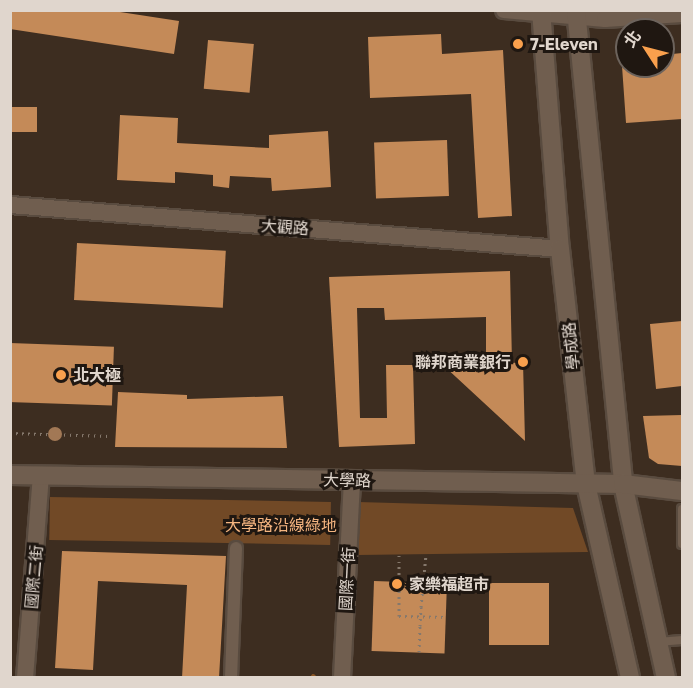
<!DOCTYPE html>
<meta charset="utf-8">
<style>
body{margin:0}
#map{position:relative;width:693px;height:688px;overflow:hidden;background:#3d2d20;font-family:"Golos Text","Noto Sans TC",sans-serif}
div>[style]{position:absolute}
.green>*{inset:0;background:#714926;transform-origin:0 0}
.stream>*{height:5px;margin:-2.5px;padding:0 2.5px;transform-origin:2.5px;border-radius:2.5px;background:#8d5724}
.building>*{inset:0;background:#c48a58;transform-origin:0 0}
.path>*{height:3px;margin-top:-1.5px;transform-origin:0;background:repeating-linear-gradient(90deg,#85786c 0 1.5px,transparent 0 6px)}
.roads{filter:drop-shadow(2px 0 #594b3f) drop-shadow(-2px 0 #594b3f) drop-shadow(0 2px #594b3f) drop-shadow(0 -2px #594b3f)}
.service>*{height:8px;margin:-4px;padding:0 4px;transform-origin:4px;border-radius:4px;background:#705e4f}
.pedestrian>*{height:12px;margin:-6px;padding:0 6px;transform-origin:6px;border-radius:6px;background:#705e4f}
.minor>*{height:16px;margin:-8px;padding:0 8px;transform-origin:8px;border-radius:8px;background:#705e4f}
.tertiary>*{height:18px;margin:-9px;padding:0 9px;transform-origin:9px;border-radius:9px;background:#705e4f}
.path-bridge>*{height:3px;margin-top:-1.5px;transform-origin:0;background:repeating-linear-gradient(90deg,#85786c 0 1.5px,transparent 0 6px)}
.trees>*{width:14px;height:14px;margin:-7px;border-radius:50%;background:#a27855}
.dots>*{width:16px;height:16px;translate:-50% -50%;box-sizing:border-box;border:3px solid #1f1711;border-radius:50%}
span{translate:-50% -50%;white-space:nowrap;text-align:center;line-height:1.15;-webkit-text-stroke:6px #1f1711;paint-order:stroke}
.poi-label{font-size:16px;color:#e0d6cd;font-weight:700}
.left{translate:0 -50%;text-align:left}
.right{translate:-100% -50%;text-align:right}
.street-label{font-size:16px;color:#e0d6cd}
.park-label{font-size:16px;color:#f5b580}
.frame{position:absolute;inset:0;border:12px solid #e0d6cd;pointer-events:none}
.north{position:absolute;left:615px;top:18px;width:60px;height:60px;box-sizing:border-box;background:#1f1711;border:2px solid #6c635c;border-radius:50%;rotate:306deg;font-size:16px;font-weight:700;line-height:24px;text-align:center;color:#e0d6cd}
.north::after{content:'';display:block;margin:auto;width:21px;height:27px;background:#f9a04d;clip-path:polygon(50% 0,100% 100%,50% 72%,0 100%)}
</style>
<div id="map">
<div class="green">
<i style="left:50px;top:497px;width:281px;height:43px;rotate:1deg"></i>
<i style="clip-path:polygon(358px 502px,573px 508px,588px 552px,358px 555px)"></i>
</div>
<div class="stream">
<i style="left:312px;top:678px;width:2px;rotate:-63deg"></i>
</div>
<div class="building">
<i style="clip-path:polygon(10px 10px,107px 10px,179px 21px,174px 54px,10px 29px)"></i>
<i style="clip-path:polygon(441px 34px,442px 54px,503px 50px,512px 216px,478px 218px,471px 94px,370px 98px,368px 37px)"></i>
<i style="left:208px;top:40px;width:46px;height:49px;rotate:5deg"></i>
<i style="clip-path:polygon(682px 53px,682px 119px,626px 123px,622px 66px,663px 66px,663px 55px)"></i>
<i style="left:37px;top:107px;width:25px;height:27px;rotate:90deg"></i>
<i style="clip-path:polygon(120px 115px,178px 118px,177px 143px,269px 148px,269px 135px,328px 131px,331px 187px,272px 191px,271px 178px,230px 176px,229px 188px,213px 186px,213px 175px,175px 172px,175px 183px,117px 180px)"></i>
<i style="left:447px;top:140px;width:56px;height:73px;rotate:88deg"></i>
<i style="left:77px;top:243px;width:149px;height:57px;rotate:3deg"></i>
<i style="clip-path:polygon(510px 271px,512px 363px,523px 362px,525px 441px,443px 365px,486px 363px,486px 317px,385px 320px,384px 308px,357px 308px,360px 418px,387px 418px,386px 365px,413px 365px,415px 444px,339px 447px,329px 277px)"></i>
<i style="clip-path:polygon(682px 321px,682px 386px,656px 389px,650px 324px)"></i>
<i style="left:10px;top:343px;width:104px;height:59px;rotate:2deg"></i>
<i style="clip-path:polygon(118px 392px,187px 395px,187px 399px,283px 396px,287px 448px,115px 447px)"></i>
<i style="clip-path:polygon(682px 415px,682px 466px,658px 464px,649px 458px,643px 416px)"></i>
<i style="clip-path:polygon(62px 551px,226px 556px,219px 678px,182px 678px,187px 585px,98px 581px,93px 670px,55px 668px)"></i>
<i style="left:374px;top:581px;width:73px;height:70px;rotate:2deg"></i>
<i style="left:489px;top:583px;width:60px;height:62px"></i>
</div>
<div class="path">
<i style="left:10px;top:433px;width:99px;rotate:1.7deg"></i>
<i style="left:399px;top:555px;width:61px;rotate:90deg"></i>
<i style="left:399px;top:616px;width:47px;rotate:1.2deg"></i>
<i style="left:421px;top:607px;width:53px;rotate:-84.6deg"></i>
<i style="left:419px;top:652px;width:26px;rotate:-88deg"></i>
</div>
<div class="roads">
<div class="service">
<i style="left:682px;top:509px;width:35px;rotate:90deg"></i>
<i style="left:658px;top:642px;width:24px;rotate:-5deg"></i>
</div>
<div class="pedestrian">
<i style="left:231px;top:678px;width:130px;rotate:-87.8deg"></i>
</div>
<div class="minor">
<i style="left:504px;top:10px;width:101px;rotate:5.1deg"></i>
<i style="left:605px;top:19px;width:77px;rotate:-3.7deg"></i>
<i style="left:10px;top:205px;width:552px;rotate:4.57deg"></i>
<i style="left:25px;top:678px;width:203px;rotate:-85.5deg"></i>
<i style="left:342px;top:678px;width:197px;rotate:-87.1deg"></i>
</div>
<div class="tertiary">
<i style="left:541px;top:10px;width:240px;rotate:85.5deg"></i>
<i style="left:560px;top:249px;width:236px;rotate:83.7deg"></i>
<i style="left:586px;top:484px;width:199px;rotate:77.2deg"></i>
<i style="left:576px;top:10px;width:476px;rotate:84.3deg"></i>
<i style="left:623px;top:484px;width:199px;rotate:77.5deg"></i>
<i style="left:10px;top:475px;width:613px;rotate:0.84deg"></i>
<i style="left:623px;top:484px;width:59px;rotate:6.8deg"></i>
</div>
</div>
<div class="path-bridge">
<i style="left:420px;top:626px;width:19px;rotate:-87deg"></i>
</div>
<div class="trees">
<i style="left:55px;top:434px"></i>
</div>
<div class="dots">
<i style="left:518px;top:44px;background:#f9a04d"></i>
<i style="left:523px;top:362px;background:#f9a04d"></i>
<i style="left:61px;top:375px;background:#f9a04d"></i>
<i style="left:397px;top:584px;background:#f9a04d"></i>
</div>
<div class="poi-label">
<span class="left" style="left:530px;top:44px">7-Eleven</span>
<span class="right" style="left:511px;top:362px">聯邦商業銀行</span>
<span class="left" style="left:73px;top:375px">北大極</span>
<span class="left" style="left:409px;top:584px">家樂福超市</span>
</div>
<div class="street-label">
<span style="left:285px;top:227px;rotate:4deg">大觀路</span>
<span style="left:571px;top:346px;rotate:-96deg">學成路</span>
<span style="left:347px;top:480px;rotate:1deg">大學路</span>
<span style="left:34px;top:577px;rotate:-85deg">國際二街</span>
<span style="left:347px;top:579px;rotate:-87deg">國際一街</span>
</div>
<div class="park-label">
<span style="left:281px;top:525px">大學路沿線綠地</span>
</div>
<div class="frame"></div>
<div class="north">北</div>
</div>
